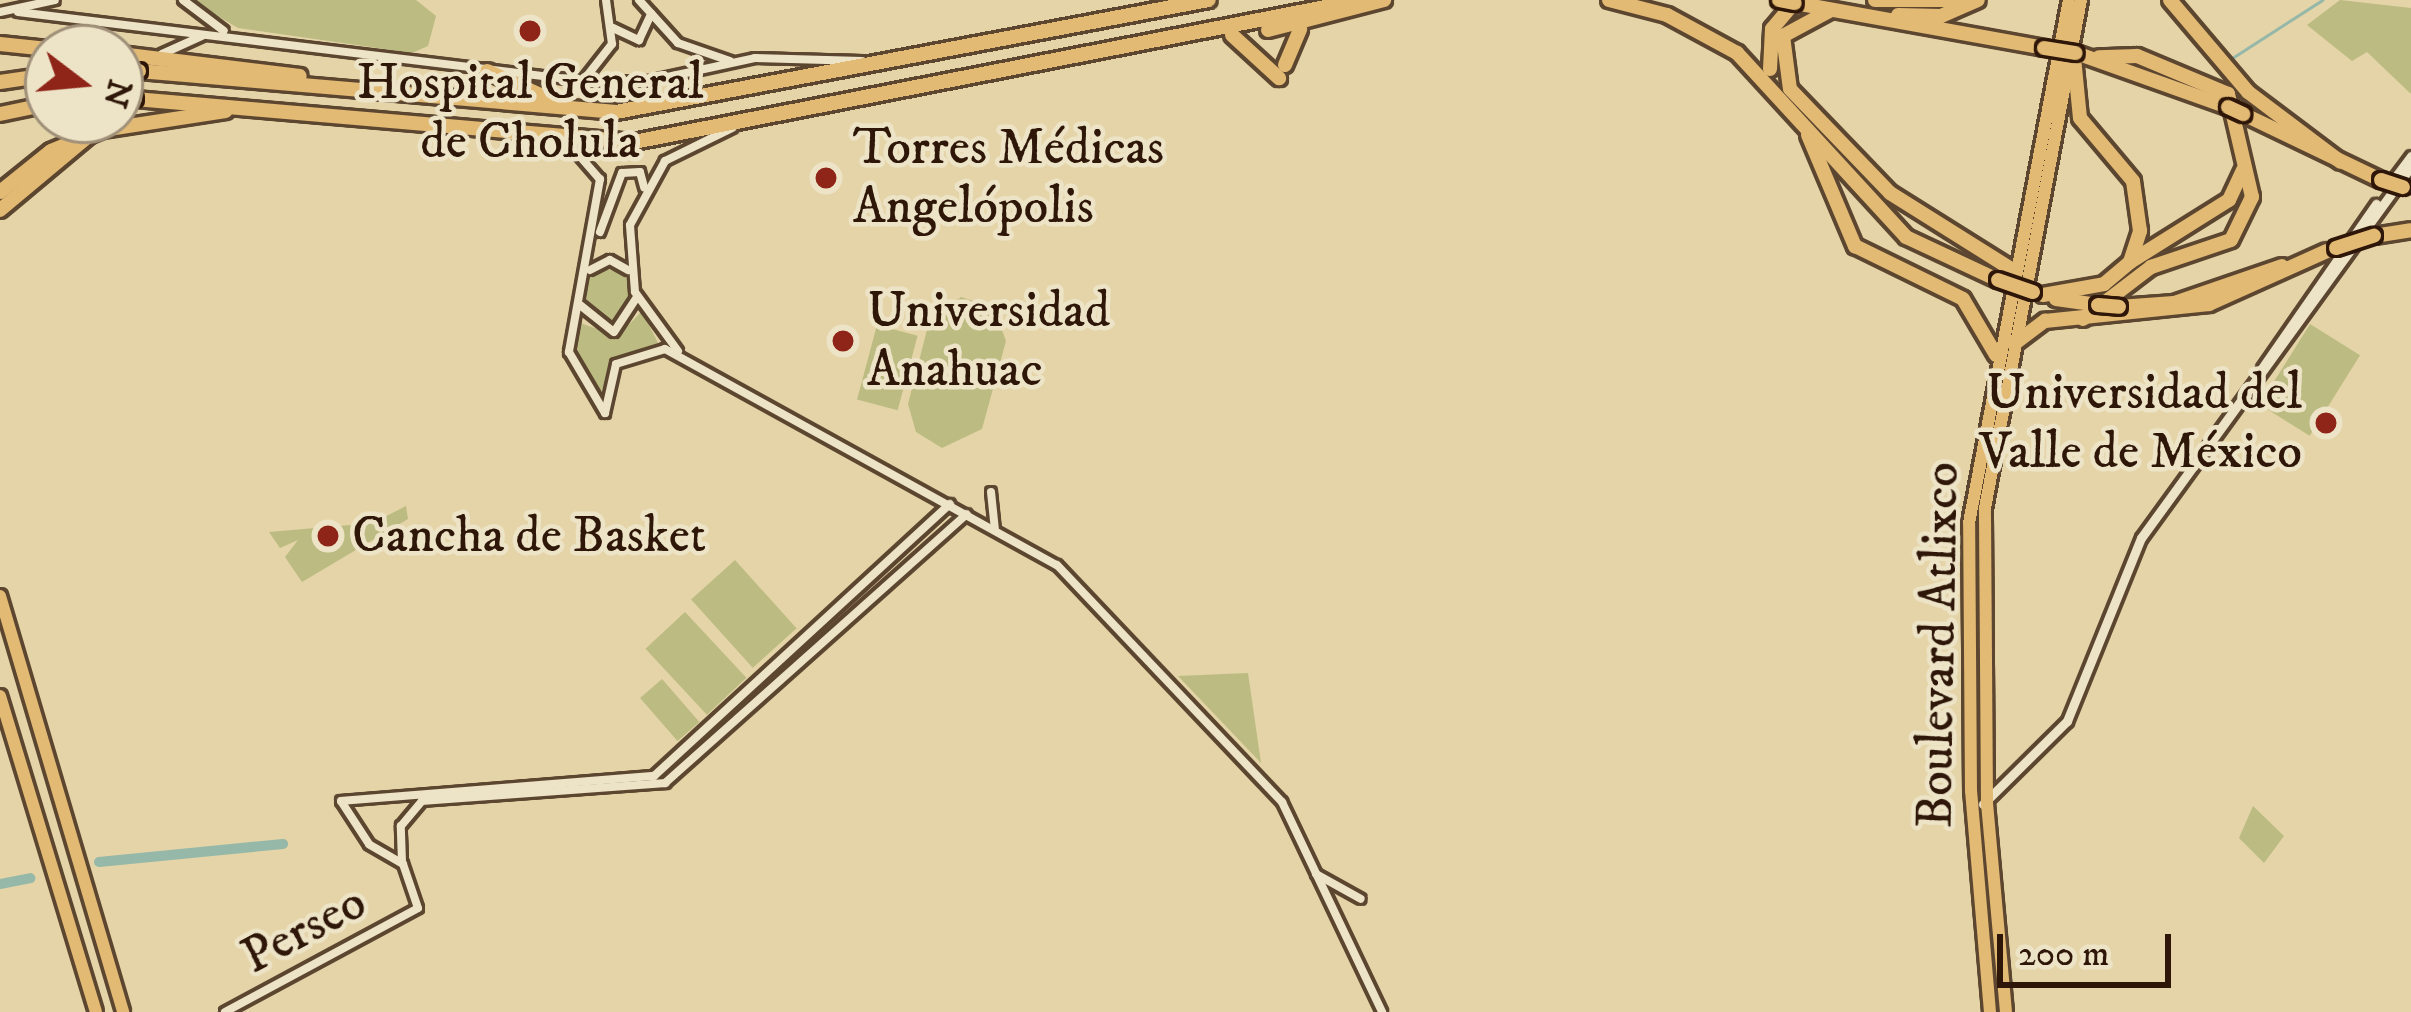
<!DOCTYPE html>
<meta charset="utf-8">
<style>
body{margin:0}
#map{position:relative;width:2411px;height:1012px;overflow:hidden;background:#e4d4a7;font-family:"IM FELL DW Pica",serif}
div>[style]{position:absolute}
.green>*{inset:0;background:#bcbb82;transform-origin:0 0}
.round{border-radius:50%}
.stream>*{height:3px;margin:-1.5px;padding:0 1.5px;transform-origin:1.5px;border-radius:1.5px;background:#95b8a9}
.river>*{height:10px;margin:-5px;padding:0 5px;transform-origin:5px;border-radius:5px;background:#95b8a9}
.roads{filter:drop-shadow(3px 0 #5c4630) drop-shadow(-3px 0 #5c4630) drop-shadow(0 3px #5c4630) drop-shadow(0 -3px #5c4630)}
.tertiary>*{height:8px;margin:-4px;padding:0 4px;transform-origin:4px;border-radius:4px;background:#ede3c6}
.secondary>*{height:9px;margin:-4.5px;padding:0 4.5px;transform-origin:4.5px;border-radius:4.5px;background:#ede3c6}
.primary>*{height:12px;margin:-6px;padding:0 6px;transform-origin:6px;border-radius:6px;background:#e2ba74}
.trunk>*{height:14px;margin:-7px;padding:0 7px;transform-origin:7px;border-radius:7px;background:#e2ba74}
.bridges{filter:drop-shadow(3px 0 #2e1608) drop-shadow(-3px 0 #2e1608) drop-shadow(0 3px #2e1608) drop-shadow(0 -3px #2e1608)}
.trunk-bridge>*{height:14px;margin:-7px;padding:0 7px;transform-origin:7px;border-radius:7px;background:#e2ba74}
.dots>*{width:33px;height:33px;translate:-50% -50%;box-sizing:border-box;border:6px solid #ede3c6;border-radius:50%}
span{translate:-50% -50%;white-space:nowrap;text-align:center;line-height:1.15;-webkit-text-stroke:9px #ede3c6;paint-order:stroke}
.poi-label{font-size:51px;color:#2e1608}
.left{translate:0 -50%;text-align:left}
.right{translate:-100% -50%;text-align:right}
.street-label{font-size:51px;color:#2e1608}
.north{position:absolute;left:24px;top:24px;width:120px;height:120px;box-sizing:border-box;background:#ede3c6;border:3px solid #a1917a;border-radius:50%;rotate:106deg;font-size:33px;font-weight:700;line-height:48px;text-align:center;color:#2e1608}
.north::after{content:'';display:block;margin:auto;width:42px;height:54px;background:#8f2418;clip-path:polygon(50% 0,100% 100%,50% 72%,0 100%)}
.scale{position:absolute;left:1997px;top:934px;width:174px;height:54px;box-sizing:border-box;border:6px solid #2e1608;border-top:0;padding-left:15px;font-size:36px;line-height:42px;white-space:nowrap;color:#2e1608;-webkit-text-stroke:9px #ede3c6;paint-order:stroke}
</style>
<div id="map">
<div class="green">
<i style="clip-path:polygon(191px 0,416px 0,436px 16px,428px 46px,412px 53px,238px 28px)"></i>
<i style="clip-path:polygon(2340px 0,2411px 8px,2411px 94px,2367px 52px,2352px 61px,2307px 25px)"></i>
<i class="round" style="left:581px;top:270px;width:54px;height:54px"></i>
<i style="clip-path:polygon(961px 297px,994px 308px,1006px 341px,982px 429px,942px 448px,916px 432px,908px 404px,929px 322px)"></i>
<i style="clip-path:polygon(642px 311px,658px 343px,621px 356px,601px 392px,588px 393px,572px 361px,580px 323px,618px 336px)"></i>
<i style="left:2310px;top:324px;width:59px;height:95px;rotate:32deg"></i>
<i style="left:877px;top:325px;width:42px;height:77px;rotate:15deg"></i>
<i style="clip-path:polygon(406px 506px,408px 519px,302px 582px,285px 557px,298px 540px,280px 548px,269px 532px,373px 523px)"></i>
<i style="left:735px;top:560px;width:92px;height:59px;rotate:48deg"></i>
<i style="left:685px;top:612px;width:90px;height:54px;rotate:47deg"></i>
<i style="clip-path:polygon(1248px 673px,1261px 763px,1178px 676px)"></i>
<i style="left:662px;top:679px;width:57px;height:29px;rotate:49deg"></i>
<i style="clip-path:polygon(2253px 806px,2284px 836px,2264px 863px,2239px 838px)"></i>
</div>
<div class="stream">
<i style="left:2229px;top:60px;width:111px;rotate:-32.8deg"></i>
</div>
<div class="river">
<i style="left:99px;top:862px;width:185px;rotate:-5.6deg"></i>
<i style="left:0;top:884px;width:31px;rotate:-11deg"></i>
</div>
<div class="roads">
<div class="tertiary">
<i style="left:183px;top:0;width:51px;rotate:37.1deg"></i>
<i style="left:639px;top:0;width:58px;rotate:47.8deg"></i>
<i style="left:678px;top:43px;width:55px;rotate:19.1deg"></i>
<i style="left:0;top:12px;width:56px;rotate:-12.3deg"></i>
<i style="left:18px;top:12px;width:569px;rotate:6.96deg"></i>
<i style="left:583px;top:81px;width:66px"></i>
<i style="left:649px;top:81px;width:108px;rotate:-12.2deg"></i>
<i style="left:755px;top:58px;width:107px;rotate:1.6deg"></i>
<i style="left:613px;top:28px;width:29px;rotate:25deg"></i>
<i style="left:639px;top:40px;width:29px;rotate:-65deg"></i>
<i style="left:162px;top:54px;width:44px;rotate:-24.2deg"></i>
<i style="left:583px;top:81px;width:47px;rotate:-51.9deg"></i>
<i style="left:612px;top:44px;width:44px;rotate:-97.8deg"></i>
<i style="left:505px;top:134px;width:74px;rotate:14.8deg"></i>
<i style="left:577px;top:153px;width:35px;rotate:49deg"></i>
<i style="left:600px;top:179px;width:176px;rotate:100.2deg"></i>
<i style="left:569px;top:352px;width:71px;rotate:59.5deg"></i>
<i style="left:600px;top:232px;width:63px;rotate:-69.6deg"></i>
<i style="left:622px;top:173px;width:18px;rotate:-3deg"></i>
<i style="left:640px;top:172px;width:16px;rotate:75deg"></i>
<i style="left:590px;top:270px;width:22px;rotate:-27deg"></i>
<i style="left:610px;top:260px;width:21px;rotate:29deg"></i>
<i style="left:580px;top:305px;width:43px;rotate:38.5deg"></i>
<i style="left:614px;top:332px;width:42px;rotate:-56.7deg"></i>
<i style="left:678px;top:351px;width:73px;rotate:-126.1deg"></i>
<i style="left:635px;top:292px;width:67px;rotate:-94.3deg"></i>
<i style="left:630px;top:225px;width:73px;rotate:-61.3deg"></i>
<i style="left:665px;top:161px;width:75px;rotate:-26.2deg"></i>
<i style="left:605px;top:413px;width:50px;rotate:-77.3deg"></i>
<i style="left:616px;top:364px;width:51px;rotate:-17deg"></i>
<i style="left:665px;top:349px;width:448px;rotate:28.9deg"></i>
<i style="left:1057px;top:565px;width:327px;rotate:46.5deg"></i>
<i style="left:1282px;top:802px;width:233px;rotate:64.5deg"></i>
<i style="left:991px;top:492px;width:36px;rotate:84deg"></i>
<i style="left:402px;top:862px;width:36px;rotate:-92deg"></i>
<i style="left:401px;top:826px;width:33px;rotate:-50deg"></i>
<i style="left:422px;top:801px;width:244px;rotate:-4.2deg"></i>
<i style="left:665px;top:783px;width:404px;rotate:-41.7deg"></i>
<i style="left:1316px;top:874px;width:51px;rotate:29.1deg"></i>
<i style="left:225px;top:1012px;width:219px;rotate:-28.3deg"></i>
<i style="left:418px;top:908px;width:46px;rotate:-108.8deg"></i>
<i style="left:403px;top:864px;width:39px;rotate:-150deg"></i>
<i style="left:369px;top:844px;width:51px;rotate:-123.1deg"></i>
<i style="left:341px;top:801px;width:314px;rotate:-4.6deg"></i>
<i style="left:654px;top:776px;width:402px;rotate:-42.6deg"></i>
</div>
<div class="secondary">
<i style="left:2396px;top:176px;width:25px;rotate:-53deg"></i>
<i style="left:2262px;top:368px;width:200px;rotate:-55.2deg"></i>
<i style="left:1983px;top:804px;width:118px;rotate:-44.7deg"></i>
<i style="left:2067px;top:721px;width:197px;rotate:-68deg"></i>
<i style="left:2141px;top:538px;width:459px;rotate:-54deg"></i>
</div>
<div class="primary">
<i style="left:0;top:596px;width:434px;rotate:73.5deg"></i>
<i style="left:0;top:696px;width:330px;rotate:73.1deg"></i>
<i style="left:1990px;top:1012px;width:222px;rotate:-94.9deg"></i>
<i style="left:1971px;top:791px;width:268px;rotate:-90.4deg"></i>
<i style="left:1969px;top:523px;width:532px;rotate:-79.18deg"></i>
<i style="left:2006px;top:1012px;width:209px;rotate:-95.2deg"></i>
<i style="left:1987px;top:804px;width:296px;rotate:-90.4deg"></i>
<i style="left:1985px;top:508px;width:517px;rotate:-79.3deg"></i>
</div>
<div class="trunk">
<i style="left:1609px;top:0;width:60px;rotate:14.5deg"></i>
<i style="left:1667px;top:15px;width:80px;rotate:28.5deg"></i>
<i style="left:1737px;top:53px;width:250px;rotate:47.4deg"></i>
<i style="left:1906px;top:237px;width:102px;rotate:25.1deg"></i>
<i style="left:1875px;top:0;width:84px"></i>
<i style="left:2170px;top:0;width:121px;rotate:49.7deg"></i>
<i style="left:2248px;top:92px;width:116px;rotate:37deg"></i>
<i style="left:1795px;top:3px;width:253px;rotate:10.2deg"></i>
<i style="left:1831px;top:10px;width:55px;rotate:151.6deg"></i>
<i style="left:1783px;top:36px;width:53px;rotate:82.5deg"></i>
<i style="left:1790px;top:89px;width:144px;rotate:46.1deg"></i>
<i style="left:1890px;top:193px;width:143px;rotate:32.1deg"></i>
<i style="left:1898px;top:15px;width:43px;rotate:1.3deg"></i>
<i style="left:1941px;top:16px;width:40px;rotate:-23.4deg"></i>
<i style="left:1268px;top:30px;width:120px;rotate:-14.5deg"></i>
<i style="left:1232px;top:35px;width:64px;rotate:42.5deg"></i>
<i style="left:0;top:44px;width:48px;rotate:5.9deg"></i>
<i style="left:2076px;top:53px;width:161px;rotate:19.6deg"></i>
<i style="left:120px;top:54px;width:181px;rotate:7deg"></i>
<i style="left:1285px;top:65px;width:39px;rotate:-67deg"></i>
<i style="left:120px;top:67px;width:40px;rotate:90deg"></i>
<i style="left:1770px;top:69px;width:40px;rotate:-87.1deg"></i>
<i style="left:1772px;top:29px;width:38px;rotate:-50deg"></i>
<i style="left:139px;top:71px;width:479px;rotate:4.9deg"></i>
<i style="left:616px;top:112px;width:603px;rotate:-10.7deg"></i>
<i style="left:487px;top:71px;width:88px;rotate:24.2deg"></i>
<i style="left:0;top:82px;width:49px;rotate:-8.3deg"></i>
<i style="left:135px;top:99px;width:501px;rotate:4.93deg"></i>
<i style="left:634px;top:142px;width:741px;rotate:-11.05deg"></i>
<i style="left:0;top:114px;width:49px;rotate:-11.8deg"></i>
<i style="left:2243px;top:114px;width:153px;rotate:25.6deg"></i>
<i style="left:1808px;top:135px;width:121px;rotate:67.1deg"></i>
<i style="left:1855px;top:246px;width:120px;rotate:26.1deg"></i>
<i style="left:1963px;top:299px;width:65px;rotate:59.5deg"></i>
<i style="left:0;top:192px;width:65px;rotate:-38.8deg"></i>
<i style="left:51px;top:151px;width:55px;rotate:-22.4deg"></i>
<i style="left:102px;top:130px;width:125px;rotate:-8.7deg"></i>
<i style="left:0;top:210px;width:119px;rotate:-39.9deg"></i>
<i style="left:2374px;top:236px;width:37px;rotate:-9deg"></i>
<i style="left:2130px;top:262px;width:117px;rotate:-32.1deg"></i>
<i style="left:2229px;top:200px;width:33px;rotate:-65deg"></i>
<i style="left:2043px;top:295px;width:62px;rotate:-10.2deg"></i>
<i style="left:2104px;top:284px;width:34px;rotate:-40deg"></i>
<i style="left:2130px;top:262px;width:33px;rotate:-72deg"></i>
<i style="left:2140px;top:231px;width:50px;rotate:-98deg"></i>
<i style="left:2133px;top:181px;width:82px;rotate:-130.1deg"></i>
<i style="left:2080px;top:118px;width:60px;rotate:-95.7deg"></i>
<i style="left:2056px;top:299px;width:42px;rotate:8.1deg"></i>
<i style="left:2119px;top:307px;width:55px;rotate:-4.2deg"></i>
<i style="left:2174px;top:303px;width:114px;rotate:-18.9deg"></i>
<i style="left:2083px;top:319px;width:86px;rotate:-37.4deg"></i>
<i style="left:2151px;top:267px;width:84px;rotate:-18.6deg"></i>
<i style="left:2231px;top:240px;width:48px;rotate:-64deg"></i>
<i style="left:2252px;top:197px;width:106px;rotate:-103.1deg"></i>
<i style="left:2228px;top:94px;width:99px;rotate:-157.3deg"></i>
<i style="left:2137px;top:56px;width:38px;rotate:178deg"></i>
<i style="left:2014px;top:344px;width:39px;rotate:-37deg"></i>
<i style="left:2045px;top:321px;width:165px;rotate:-5.9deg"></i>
<i style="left:2209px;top:304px;width:129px;rotate:-24.2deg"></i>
</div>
</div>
<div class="bridges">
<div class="trunk-bridge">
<i style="left:1779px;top:0;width:16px;rotate:11deg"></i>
<i style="left:2044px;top:48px;width:32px;rotate:9deg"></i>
<i style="left:120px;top:71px;width:19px"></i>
<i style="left:120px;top:98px;width:15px;rotate:4deg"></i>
<i style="left:2228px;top:107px;width:17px;rotate:25deg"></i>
<i style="left:2381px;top:180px;width:23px;rotate:18deg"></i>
<i style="left:2336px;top:248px;width:40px;rotate:-18deg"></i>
<i style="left:1998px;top:280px;width:37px;rotate:19deg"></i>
<i style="left:2098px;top:305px;width:21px;rotate:5deg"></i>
</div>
</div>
<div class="dots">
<i style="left:530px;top:31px;background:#8f2418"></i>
<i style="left:826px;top:178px;background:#8f2418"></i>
<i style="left:843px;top:341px;background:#8f2418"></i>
<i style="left:2326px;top:423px;background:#8f2418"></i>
<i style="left:328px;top:536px;background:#8f2418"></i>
</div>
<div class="poi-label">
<span style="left:530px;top:113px">Hospital General<br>de Cholula</span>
<span class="left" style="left:853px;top:178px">Torres Médicas<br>Angelópolis</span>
<span class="left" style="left:867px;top:341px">Universidad<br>Anahuac</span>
<span class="right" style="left:2302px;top:423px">Universidad del<br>Valle de México</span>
<span class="left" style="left:352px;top:536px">Cancha de Basket</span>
</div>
<div class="street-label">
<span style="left:1939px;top:645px;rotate:-89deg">Boulevard Atlixco</span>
<span style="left:304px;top:930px;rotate:-28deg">Perseo</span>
</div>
<div class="north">N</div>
<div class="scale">200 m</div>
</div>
